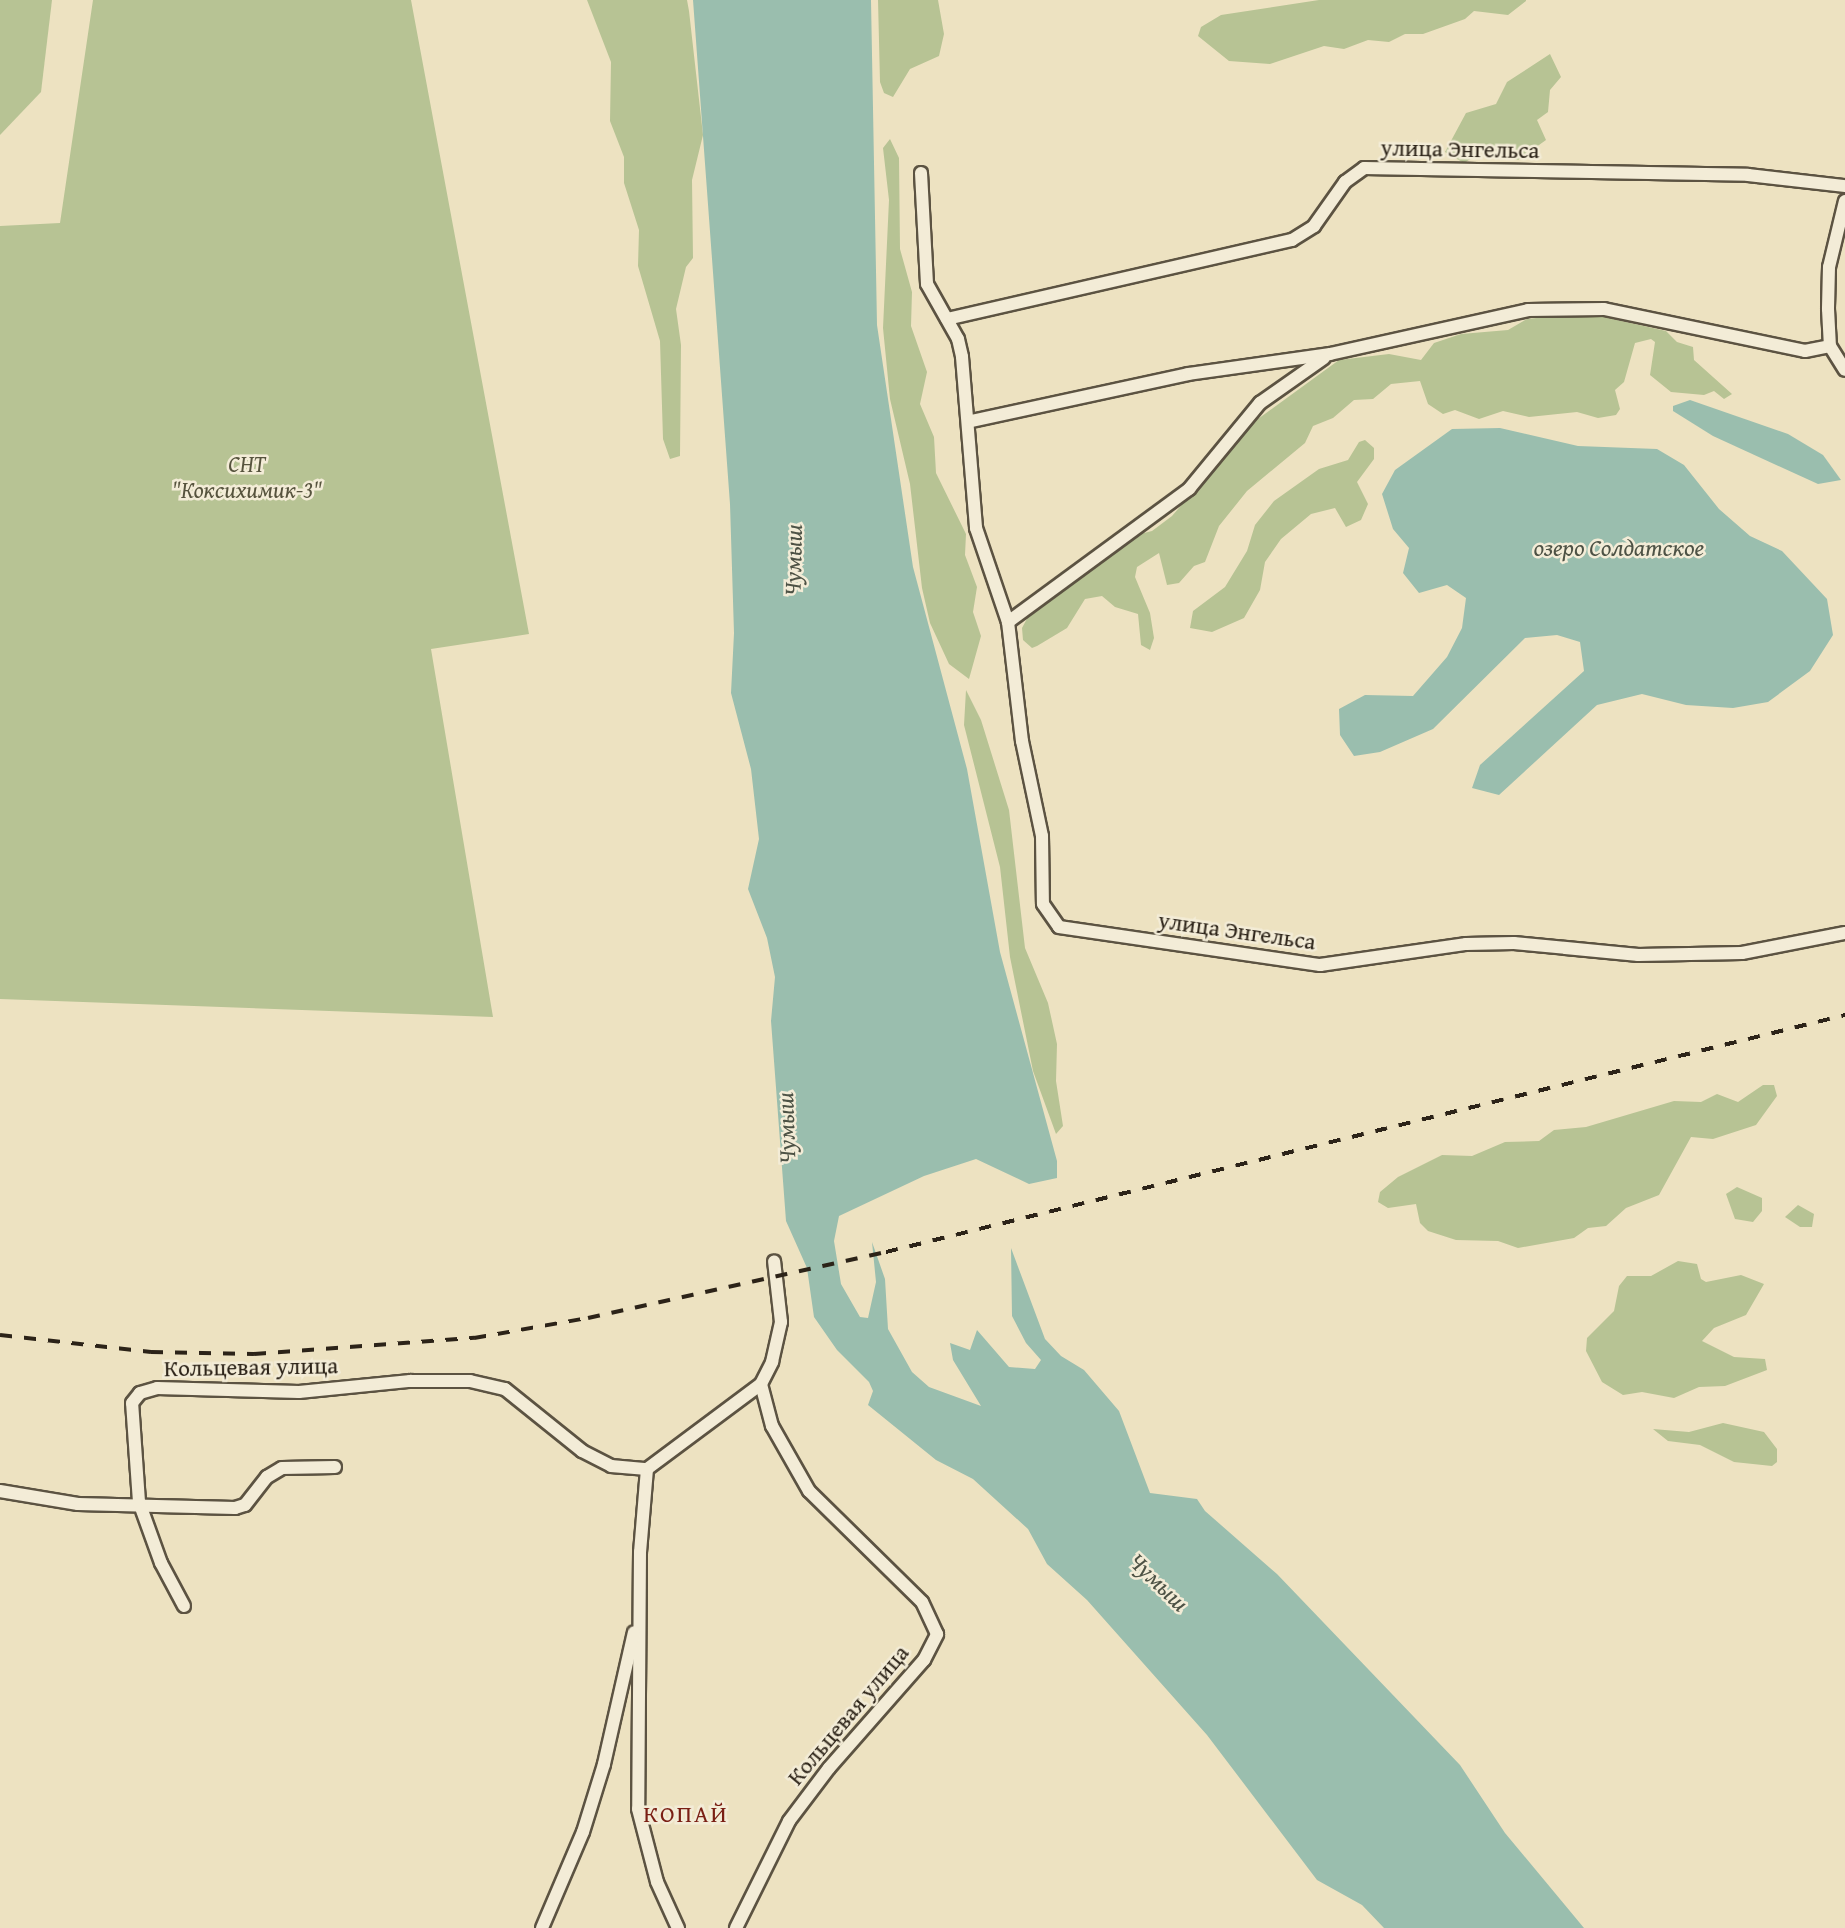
<!DOCTYPE html>
<meta charset="utf-8">
<style>
body{margin:0}
#map{position:relative;width:1845px;height:1928px;overflow:hidden;background:#ede2c1;font-family:"Gentium Book Plus",serif}
div>[style]{position:absolute}
.green>*{inset:0;background:#b7c394}
.water>*{inset:0;background:#9abeae}
.roads{filter:drop-shadow(2px 0 #5c5342) drop-shadow(-2px 0 #5c5342) drop-shadow(0 2px #5c5342) drop-shadow(0 -2px #5c5342)}
.minor>*{height:12px;margin:-6px;padding:0 6px;transform-origin:6px;border-radius:6px;background:#f3ecd7}
.rail>*{height:3.5px;margin-top:-1.75px;transform-origin:0;background:repeating-linear-gradient(90deg,#2c2318 0 12px,transparent 0 24px)}
span{translate:-50% -50%;white-space:nowrap;text-align:center;line-height:1.15;-webkit-text-stroke:5px #f3ecd7;paint-order:stroke}
.street-label{font-size:23px;color:#2c2318}
.park-label{font-size:23px;color:#56533d;font-style:italic}
.water-label{font-size:24px;color:#4d5245;font-style:italic}
.neighbourhood-label{font-size:24px;color:#7a1f14;letter-spacing:2px}
</style>
<div id="map">
<div class="green">
<i style="clip-path:polygon(0 0,52px 0,41px 92px,0 135px)"></i>
<i style="clip-path:polygon(93px 0,411px 0,529px 634px,431px 649px,493px 1017px,0 999px,0 226px,60px 223px)"></i>
<i style="clip-path:polygon(587px 0,687px 0,689px 11px,703px 135px,692px 180px,693px 258px,686px 267px,676px 309px,681px 345px,680px 456px,670px 459px,663px 439px,660px 341px,638px 266px,639px 230px,624px 183px,624px 157px,610px 121px,611px 62px)"></i>
<i style="clip-path:polygon(878px 0,938px 0,944px 34px,939px 56px,910px 69px,893px 97px,884px 93px,880px 82px)"></i>
<i style="clip-path:polygon(1319px 0,1526px 0,1526px 1px,1508px 15px,1474px 11px,1465px 19px,1423px 34px,1405px 34px,1389px 42px,1368px 40px,1344px 49px,1324px 46px,1270px 64px,1229px 61px,1198px 36px,1201px 27px,1221px 15px)"></i>
<i style="clip-path:polygon(1550px 54px,1561px 77px,1550px 90px,1548px 112px,1537px 120px,1546px 140px,1518px 160px,1482px 152px,1464px 163px,1445px 152px,1466px 113px,1496px 104px,1507px 82px)"></i>
<i style="clip-path:polygon(890px 139px,899px 158px,900px 249px,912px 292px,911px 326px,927px 372px,920px 404px,934px 437px,936px 473px,966px 534px,965px 555px,977px 587px,973px 612px,981px 636px,969px 679px,949px 664px,930px 623px,922px 588px,910px 484px,890px 399px,883px 328px,889px 200px,883px 148px)"></i>
<i style="clip-path:polygon(1564px 315px,1595px 315px,1666px 331px,1677px 342px,1693px 347px,1694px 360px,1732px 394px,1724px 399px,1714px 391px,1704px 395px,1671px 392px,1650px 375px,1655px 342px,1651px 339px,1635px 343px,1624px 382px,1615px 390px,1620px 409px,1616px 415px,1598px 418px,1577px 412px,1529px 417px,1503px 411px,1479px 419px,1455px 410px,1443px 414px,1428px 404px,1420px 381px,1391px 384px,1373px 399px,1354px 400px,1333px 418px,1313px 426px,1305px 443px,1247px 491px,1219px 526px,1205px 562px,1194px 566px,1179px 583px,1167px 585px,1159px 553px,1137px 567px,1135px 577px,1150px 613px,1154px 638px,1150px 650px,1141px 645px,1138px 614px,1115px 607px,1102px 596px,1085px 599px,1067px 628px,1037px 646px,1032px 648px,1023px 640px,1022px 628px,1030px 613px,1136px 535px,1152px 531px,1172px 516px,1251px 424px,1339px 360px,1389px 354px,1421px 360px,1434px 343px,1461px 334px,1508px 330px,1527px 319px)"></i>
<i style="clip-path:polygon(1365px 440px,1374px 448px,1374px 459px,1357px 482px,1368px 504px,1361px 520px,1346px 527px,1335px 508px,1311px 514px,1281px 539px,1265px 562px,1260px 590px,1244px 618px,1212px 632px,1190px 628px,1193px 611px,1225px 587px,1247px 551px,1255px 525px,1274px 501px,1319px 469px,1348px 460px,1359px 442px)"></i>
<i style="clip-path:polygon(966px 690px,981px 720px,1009px 810px,1025px 948px,1048px 1003px,1057px 1044px,1056px 1081px,1063px 1126px,1056px 1134px,1033px 1071px,1010px 957px,1000px 867px,964px 725px)"></i>
<i style="clip-path:polygon(1763px 1085px,1774px 1085px,1777px 1096px,1756px 1125px,1713px 1139px,1691px 1137px,1659px 1195px,1626px 1208px,1606px 1226px,1588px 1228px,1574px 1238px,1518px 1248px,1498px 1241px,1456px 1240px,1428px 1231px,1420px 1223px,1416px 1204px,1388px 1208px,1378px 1202px,1380px 1192px,1398px 1177px,1442px 1155px,1472px 1156px,1505px 1142px,1539px 1141px,1554px 1130px,1586px 1127px,1674px 1101px,1701px 1102px,1717px 1094px,1738px 1102px)"></i>
<i style="clip-path:polygon(1737px 1187px,1762px 1198px,1762px 1211px,1753px 1222px,1735px 1219px,1726px 1194px)"></i>
<i style="clip-path:polygon(1798px 1205px,1814px 1214px,1812px 1227px,1800px 1227px,1785px 1217px)"></i>
<i style="clip-path:polygon(1678px 1261px,1697px 1264px,1701px 1279px,1706px 1282px,1741px 1275px,1764px 1284px,1746px 1315px,1714px 1328px,1702px 1341px,1734px 1357px,1765px 1359px,1767px 1370px,1725px 1386px,1699px 1387px,1674px 1398px,1642px 1392px,1623px 1395px,1602px 1382px,1586px 1351px,1587px 1338px,1614px 1311px,1619px 1286px,1627px 1276px,1651px 1276px)"></i>
<i style="clip-path:polygon(1723px 1423px,1764px 1432px,1777px 1449px,1777px 1462px,1772px 1466px,1734px 1462px,1700px 1445px,1668px 1441px,1653px 1429px,1689px 1432px)"></i>
</div>
<div class="water">
<i style="clip-path:polygon(693px 0,871px 0,877px 325px,913px 567px,967px 769px,1000px 952px,1057px 1161px,1057px 1178px,1029px 1184px,976px 1159px,924px 1176px,839px 1216px,834px 1241px,841px 1284px,860px 1317px,868px 1318px,876px 1282px,872px 1242px,885px 1279px,888px 1329px,912px 1372px,929px 1387px,981px 1406px,953px 1360px,950px 1343px,970px 1350px,977px 1330px,1009px 1367px,1035px 1369px,1041px 1360px,1026px 1343px,1012px 1316px,1011px 1248px,1045px 1339px,1061px 1356px,1084px 1370px,1119px 1411px,1150px 1493px,1197px 1499px,1205px 1511px,1277px 1574px,1460px 1765px,1505px 1833px,1584px 1928px,1384px 1928px,1362px 1905px,1317px 1880px,1207px 1735px,1087px 1600px,1047px 1564px,1028px 1529px,973px 1479px,936px 1460px,868px 1405px,873px 1391px,869px 1382px,837px 1350px,814px 1317px,807px 1268px,786px 1221px,771px 1021px,775px 977px,767px 938px,748px 889px,759px 839px,751px 769px,731px 693px,734px 633px,730px 504px)"></i>
<i style="clip-path:polygon(1690px 400px,1788px 434px,1823px 455px,1841px 480px,1818px 484px,1713px 436px,1673px 411px,1673px 406px)"></i>
<i style="clip-path:polygon(1500px 428px,1578px 446px,1657px 449px,1684px 465px,1719px 509px,1750px 536px,1782px 551px,1827px 599px,1833px 635px,1810px 671px,1768px 702px,1733px 708px,1686px 705px,1642px 694px,1597px 705px,1499px 795px,1472px 788px,1480px 765px,1584px 671px,1580px 642px,1557px 635px,1525px 638px,1433px 729px,1380px 752px,1354px 756px,1340px 735px,1339px 709px,1365px 695px,1413px 696px,1447px 657px,1462px 628px,1466px 598px,1447px 585px,1419px 593px,1403px 573px,1409px 548px,1393px 529px,1382px 494px,1395px 470px,1452px 429px)"></i>
</div>
<div class="roads">
<div class="minor">
<i style="left:921px;top:173px;width:111px;rotate:86.9deg"></i>
<i style="left:927px;top:284px;width:63px;rotate:60.6deg"></i>
<i style="left:958px;top:339px;width:18px;rotate:77deg"></i>
<i style="left:962px;top:357px;width:172px;rotate:85.3deg"></i>
<i style="left:976px;top:528px;width:99px;rotate:71.2deg"></i>
<i style="left:1008px;top:622px;width:120px;rotate:83.3deg"></i>
<i style="left:1022px;top:741px;width:97px;rotate:78.1deg"></i>
<i style="left:1042px;top:836px;width:68px;rotate:89.2deg"></i>
<i style="left:1043px;top:904px;width:28px;rotate:55deg"></i>
<i style="left:1059px;top:927px;width:264px;rotate:8.3deg"></i>
<i style="left:1320px;top:965px;width:148px;rotate:-8.2deg"></i>
<i style="left:1466px;top:944px;width:48px;rotate:-1.2deg"></i>
<i style="left:1514px;top:943px;width:125px;rotate:5.5deg"></i>
<i style="left:1638px;top:955px;width:104px;rotate:-1.1deg"></i>
<i style="left:1742px;top:953px;width:105px;rotate:-11deg"></i>
<i style="left:1845px;top:201px;width:68px;rotate:103.6deg"></i>
<i style="left:1829px;top:267px;width:42px;rotate:91.4deg"></i>
<i style="left:1828px;top:309px;width:37px;rotate:87deg"></i>
<i style="left:1830px;top:346px;width:28px;rotate:58deg"></i>
<i style="left:947px;top:319px;width:354px;rotate:-12.9deg"></i>
<i style="left:1292px;top:240px;width:26px;rotate:-32deg"></i>
<i style="left:1314px;top:226px;width:54px;rotate:-54.8deg"></i>
<i style="left:1345px;top:182px;width:24px;rotate:-36deg"></i>
<i style="left:1364px;top:168px;width:384px;rotate:1deg"></i>
<i style="left:1748px;top:175px;width:98px;rotate:6.5deg"></i>
<i style="left:971px;top:421px;width:222px;rotate:-12.2deg"></i>
<i style="left:1188px;top:374px;width:143px;rotate:-8deg"></i>
<i style="left:1330px;top:354px;width:203px;rotate:-12.5deg"></i>
<i style="left:1528px;top:310px;width:76px;rotate:-0.8deg"></i>
<i style="left:1604px;top:309px;width:205px;rotate:11.8deg"></i>
<i style="left:1805px;top:351px;width:25px;rotate:-11deg"></i>
<i style="left:1008px;top:622px;width:225px;rotate:-36.3deg"></i>
<i style="left:1189px;top:489px;width:112px;rotate:-50.5deg"></i>
<i style="left:1260px;top:403px;width:78px;rotate:-35.1deg"></i>
<i style="left:647px;top:1469px;width:83px;rotate:94.8deg"></i>
<i style="left:640px;top:1552px;width:257px;rotate:90.4deg"></i>
<i style="left:638px;top:1809px;width:75px;rotate:75.4deg"></i>
<i style="left:657px;top:1882px;width:51px;rotate:65.5deg"></i>
<i style="left:0;top:1491px;width:79px;rotate:9.5deg"></i>
<i style="left:78px;top:1504px;width:157px;rotate:1.5deg"></i>
<i style="left:235px;top:1508px;width:10px;rotate:-17deg"></i>
<i style="left:245px;top:1505px;width:36px;rotate:-52deg"></i>
<i style="left:267px;top:1477px;width:17px;rotate:-31deg"></i>
<i style="left:282px;top:1468px;width:53px;rotate:-1.1deg"></i>
<i style="left:184px;top:1606px;width:49px;rotate:-118.1deg"></i>
<i style="left:161px;top:1563px;width:65px;rotate:-109.8deg"></i>
<i style="left:139px;top:1502px;width:99px;rotate:-94deg"></i>
<i style="left:132px;top:1403px;width:13px;rotate:-51deg"></i>
<i style="left:140px;top:1393px;width:18px;rotate:-16deg"></i>
<i style="left:157px;top:1388px;width:142px;rotate:1.6deg"></i>
<i style="left:299px;top:1392px;width:112px;rotate:-5.7deg"></i>
<i style="left:410px;top:1381px;width:60px"></i>
<i style="left:470px;top:1381px;width:36px;rotate:13deg"></i>
<i style="left:505px;top:1389px;width:99px;rotate:38.8deg"></i>
<i style="left:582px;top:1451px;width:33px;rotate:27deg"></i>
<i style="left:611px;top:1466px;width:36px;rotate:5deg"></i>
<i style="left:647px;top:1469px;width:142px;rotate:-36.7deg"></i>
<i style="left:761px;top:1384px;width:25px;rotate:-63deg"></i>
<i style="left:772px;top:1362px;width:41px;rotate:-77.3deg"></i>
<i style="left:781px;top:1322px;width:61px;rotate:-96.5deg"></i>
<i style="left:542px;top:1928px;width:104px;rotate:-66.9deg"></i>
<i style="left:583px;top:1832px;width:71px;rotate:-72.8deg"></i>
<i style="left:604px;top:1764px;width:135px;rotate:-77.2deg"></i>
<i style="left:736px;top:1928px;width:119px;rotate:-63.6deg"></i>
<i style="left:789px;top:1821px;width:66px;rotate:-53deg"></i>
<i style="left:829px;top:1768px;width:144px;rotate:-48.7deg"></i>
<i style="left:924px;top:1660px;width:29px;rotate:-63deg"></i>
<i style="left:937px;top:1634px;width:35px;rotate:-115deg"></i>
<i style="left:922px;top:1602px;width:158px;rotate:-135.5deg"></i>
<i style="left:809px;top:1491px;width:75px;rotate:-119.6deg"></i>
<i style="left:772px;top:1426px;width:43px;rotate:-104.7deg"></i>
</div>
</div>
<div class="rail">
<i style="left:0;top:1335px;width:152px;rotate:6.4deg"></i>
<i style="left:151px;top:1352px;width:103px;rotate:1.1deg"></i>
<i style="left:254px;top:1354px;width:221px;rotate:-4.2deg"></i>
<i style="left:474px;top:1338px;width:116px;rotate:-10deg"></i>
<i style="left:588px;top:1318px;width:305px;rotate:-12.5deg"></i>
<i style="left:886px;top:1252px;width:988px;rotate:-13.88deg"></i>
</div>
<div class="street-label">
<span style="left:1460px;top:149px;rotate:1deg">улица Энгельса</span>
<span style="left:1237px;top:931px;rotate:8deg">улица Энгельса</span>
<span style="left:251px;top:1367px;rotate:-1deg">Кольцевая улица</span>
<span style="left:848px;top:1715px;rotate:-50deg">Кольцевая улица</span>
</div>
<div class="park-label">
<span style="left:247px;top:477px">СНТ<br>"Коксихимик-3"</span>
</div>
<div class="water-label">
<span style="left:1619px;top:548px">озеро Солдатское</span>
<span style="left:793px;top:560px;rotate:-89deg">Чумыш</span>
<span style="left:786px;top:1128px;rotate:-92deg">Чумыш</span>
<span style="left:1159px;top:1582px;rotate:44deg">Чумыш</span>
</div>
<div class="neighbourhood-label">
<span style="left:686px;top:1814px">КОПАЙ</span>
</div>
</div>
